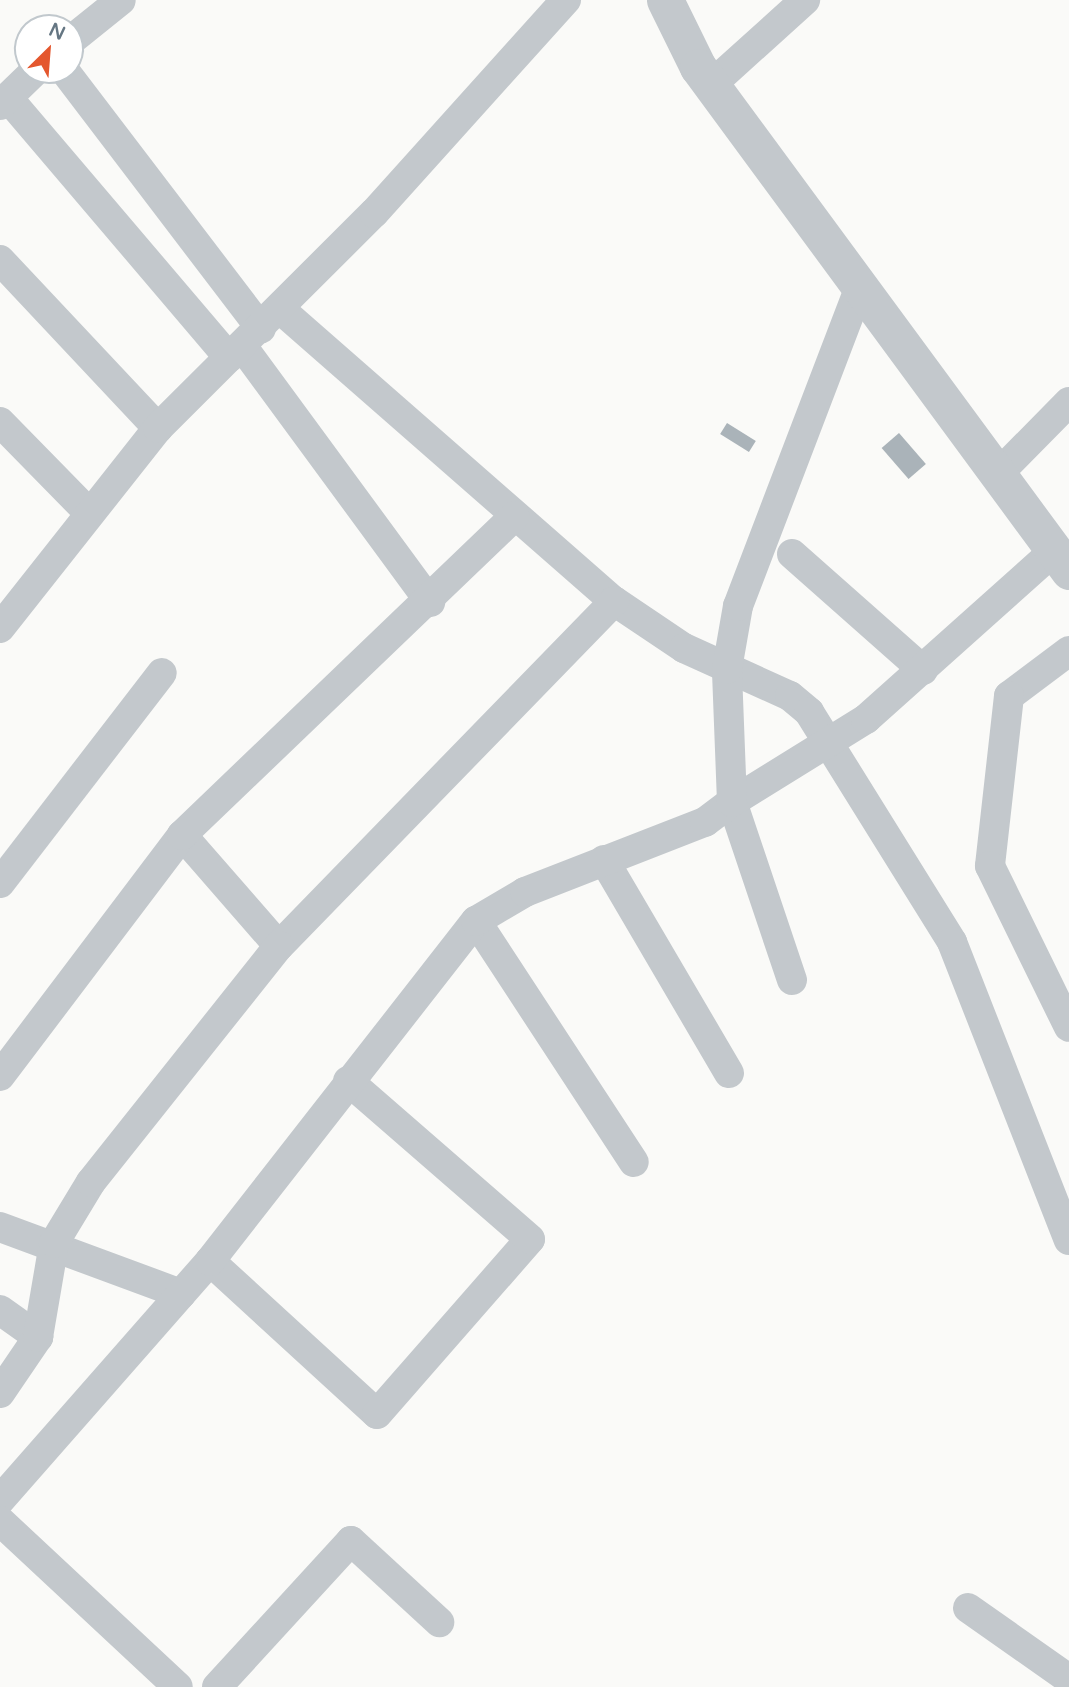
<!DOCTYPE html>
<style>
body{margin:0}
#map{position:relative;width:1069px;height:1687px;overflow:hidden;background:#fafaf8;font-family:"Varela Round",sans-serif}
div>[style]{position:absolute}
.building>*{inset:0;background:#aab3b9;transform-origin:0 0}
.minor>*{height:30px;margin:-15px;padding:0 15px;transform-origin:15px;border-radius:15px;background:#c3c8cc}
.tertiary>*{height:37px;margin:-18.5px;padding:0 18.5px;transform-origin:18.5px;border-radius:18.5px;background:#c3c8cc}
span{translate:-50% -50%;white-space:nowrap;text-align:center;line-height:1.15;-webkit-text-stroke:7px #fff;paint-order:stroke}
.north{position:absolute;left:14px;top:14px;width:70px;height:70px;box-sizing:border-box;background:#fff;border:2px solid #c1c8cd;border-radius:50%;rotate:25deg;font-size:19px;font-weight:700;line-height:28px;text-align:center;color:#657683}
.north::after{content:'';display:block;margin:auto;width:24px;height:32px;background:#e4572e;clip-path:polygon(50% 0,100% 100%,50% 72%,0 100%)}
</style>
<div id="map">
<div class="building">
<i style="left:727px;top:423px;width:34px;height:13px;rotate:32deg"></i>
<i style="left:899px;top:433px;width:41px;height:23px;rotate:49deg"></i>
</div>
<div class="minor">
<i style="left:70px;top:41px;width:65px;rotate:-38.8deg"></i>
<i style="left:64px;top:70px;width:325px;rotate:52.7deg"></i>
<i style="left:711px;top:85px;width:127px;rotate:-42.1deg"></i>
<i style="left:8px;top:98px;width:341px;rotate:49.6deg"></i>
<i style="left:0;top:105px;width:50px;rotate:-44.2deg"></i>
<i style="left:0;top:260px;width:231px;rotate:46.8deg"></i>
<i style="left:280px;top:309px;width:444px;rotate:41.2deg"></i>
<i style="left:614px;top:601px;width:84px;rotate:33.9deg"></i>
<i style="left:684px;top:648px;width:116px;rotate:24.4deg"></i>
<i style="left:790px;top:696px;width:25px;rotate:40deg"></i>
<i style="left:809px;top:712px;width:271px;rotate:58.1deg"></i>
<i style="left:952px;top:942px;width:320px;rotate:68.6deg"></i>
<i style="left:242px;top:346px;width:318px;rotate:53.7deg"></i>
<i style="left:0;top:422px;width:126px;rotate:45.6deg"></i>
<i style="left:998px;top:474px;width:101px;rotate:-45.4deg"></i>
<i style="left:792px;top:554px;width:175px;rotate:41.5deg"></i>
<i style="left:0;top:628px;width:255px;rotate:-51.7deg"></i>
<i style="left:158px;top:428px;width:305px;rotate:-44.9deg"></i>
<i style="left:374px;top:213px;width:287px;rotate:-48deg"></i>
<i style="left:1069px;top:651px;width:75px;rotate:143.1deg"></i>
<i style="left:1009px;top:696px;width:171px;rotate:96.4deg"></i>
<i style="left:990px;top:866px;width:179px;rotate:63.9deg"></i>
<i style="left:182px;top:835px;width:147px;rotate:48.9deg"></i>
<i style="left:279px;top:946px;width:481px;rotate:-45.8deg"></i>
<i style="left:604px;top:860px;width:247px;rotate:59.6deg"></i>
<i style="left:0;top:883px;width:265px;rotate:-52.4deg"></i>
<i style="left:476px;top:921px;width:288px;rotate:56.8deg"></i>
<i style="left:792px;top:980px;width:188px;rotate:-108.6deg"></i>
<i style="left:732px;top:802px;width:158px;rotate:-31.8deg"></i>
<i style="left:866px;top:719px;width:252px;rotate:-41.8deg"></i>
<i style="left:0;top:1076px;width:302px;rotate:-52.9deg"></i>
<i style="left:182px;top:835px;width:461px;rotate:-43.8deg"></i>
<i style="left:0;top:1227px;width:193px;rotate:20.3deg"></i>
<i style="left:210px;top:1261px;width:226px;rotate:42.5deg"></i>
<i style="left:377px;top:1414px;width:232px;rotate:-48.8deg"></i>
<i style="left:530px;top:1239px;width:241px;rotate:-139deg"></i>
<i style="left:0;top:1310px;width:47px;rotate:35.4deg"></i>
<i style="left:0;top:1393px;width:68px;rotate:-55.8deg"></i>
<i style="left:38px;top:1337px;width:95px;rotate:-80.3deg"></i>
<i style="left:54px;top:1243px;width:71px;rotate:-58.8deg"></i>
<i style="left:91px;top:1182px;width:302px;rotate:-51.5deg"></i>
<i style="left:0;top:1500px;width:318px;rotate:-48.7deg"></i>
<i style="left:210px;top:1261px;width:432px;rotate:-52deg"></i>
<i style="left:476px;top:921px;width:57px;rotate:-30.6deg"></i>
<i style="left:525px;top:892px;width:193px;rotate:-21.3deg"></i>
<i style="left:705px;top:822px;width:34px;rotate:-37deg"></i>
<i style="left:732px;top:802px;width:133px;rotate:-92.2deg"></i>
<i style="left:727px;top:669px;width:64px;rotate:-80.1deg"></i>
<i style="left:738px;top:606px;width:342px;rotate:-69.1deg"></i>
<i style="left:0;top:1521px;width:243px;rotate:43deg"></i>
<i style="left:968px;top:1608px;width:123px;rotate:35.1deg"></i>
<i style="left:217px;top:1687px;width:198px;rotate:-47.5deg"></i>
<i style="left:351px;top:1541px;width:120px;rotate:42.6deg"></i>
</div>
<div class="tertiary">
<i style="left:665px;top:0;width:75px;rotate:63.8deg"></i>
<i style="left:698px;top:67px;width:626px;rotate:53.64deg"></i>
</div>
<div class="north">N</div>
</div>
